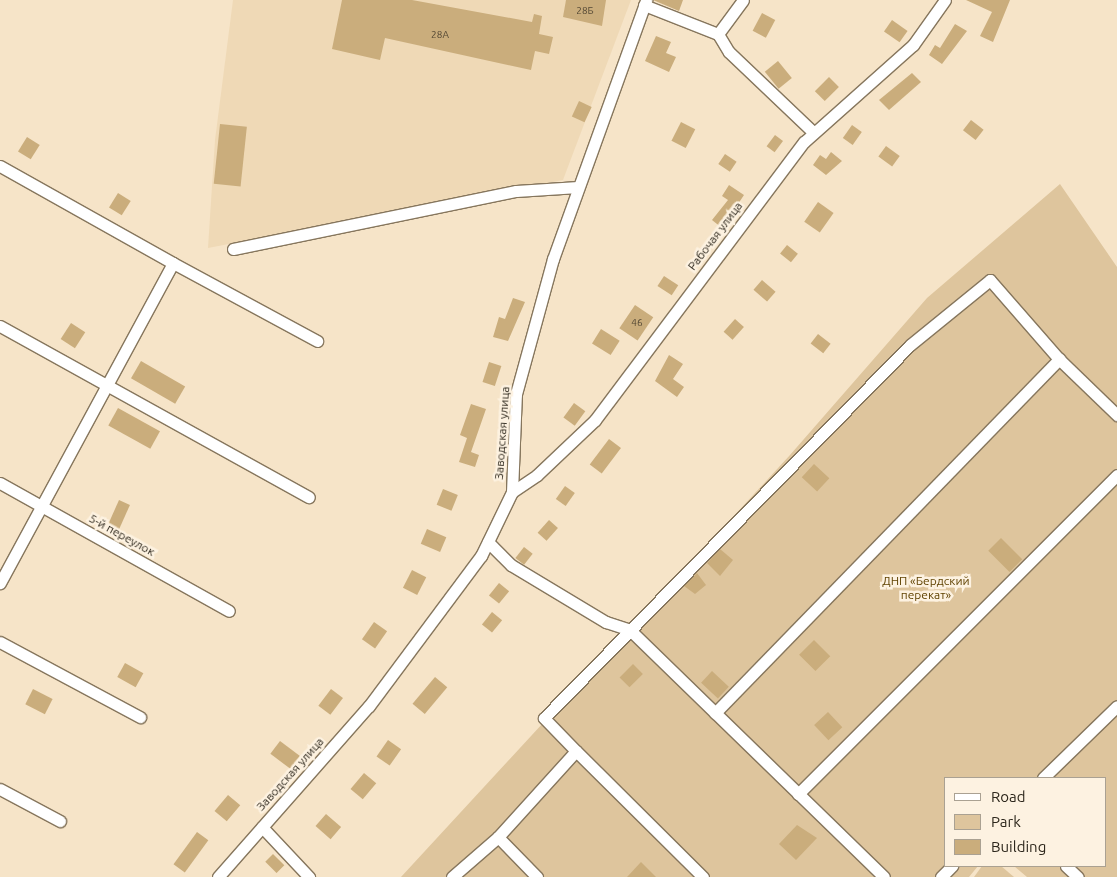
<!DOCTYPE html>
<meta charset="utf-8">
<style>
body{margin:0}
#map{position:relative;width:1117px;height:877px;overflow:hidden;background:#f6e4c8;font-family:Ubuntu,sans-serif}
div>[style]{position:absolute}
.built>*{inset:0;background:#efd9b6}
.green>*{inset:0;background:#dec59d}
.building>*{inset:0;background:#caad7c;transform-origin:0 0}
.roads{filter:drop-shadow(1px 0 #86765d) drop-shadow(-1px 0 #86765d) drop-shadow(0 1px #86765d) drop-shadow(0 -1px #86765d)}
.minor>*{height:11px;margin:-5.5px;padding:0 5.5px;transform-origin:5.5px;border-radius:5.5px;background:#fff}
span{translate:-50% -50%;white-space:nowrap;text-align:center;line-height:1.15;-webkit-text-stroke:5px #fdf2e1;paint-order:stroke}
.number-label{font-size:10px;color:#544834}
.number-label span{-webkit-text-stroke-width:0}
.street-label{font-size:12px;color:#2d271c}
.park-label{font-size:12px;color:#604302}
.legend{position:absolute;left:944px;top:777px;width:162px;height:90px;box-sizing:border-box;background:#fdf2e1;border:1px solid #aaa192;margin:0;padding:6px 9px;list-style:none;font-size:15px;color:#2d271c}
.legend li{display:flex;align-items:center;gap:10px;height:25px}
.legend b{width:25px;border:1px solid #aaa192}
</style>
<div id="map">
<div class="built">
<i style="clip-path:polygon(233px 0,631px 0,563px 180px,208px 248px,215px 140px)"></i>
</div>
<div class="green">
<i style="clip-path:polygon(1060px 184px,1117px 267px,1117px 877px,1027px 877px,1014px 866px,1106px 866px,1106px 778px,946px 778px,946px 866px,978px 866px,969px 877px,401px 877px,790px 455px,927px 298px)"></i>
<i style="clip-path:polygon(982px 866px,1001px 866px,1014px 877px,974px 877px)"></i>
</div>
<div class="building">
<i style="clip-path:polygon(342px 0,412px 0,532px 22px,534px 14px,542px 16px,539px 34px,553px 37px,549px 54px,535px 51px,531px 70px,385px 38px,380px 60px,332px 49px)"></i>
<i style="clip-path:polygon(566px 0,606px 0,602px 26px,563px 17px)"></i>
<i style="clip-path:polygon(653px 0,683px 0,679px 11px)"></i>
<i style="clip-path:polygon(966px 0,1010px 0,993px 42px,980px 36px,992px 12px)"></i>
<i style="left:762px;top:13px;width:15px;height:20px;rotate:28deg"></i>
<i style="left:892px;top:20px;width:19px;height:14px;rotate:35deg"></i>
<i style="clip-path:polygon(955px 24px,967px 31px,942px 64px,929px 55px,935px 45px,940px 48px)"></i>
<i style="clip-path:polygon(656px 36px,671px 42px,666px 53px,676px 57px,669px 72px,645px 61px)"></i>
<i style="left:778px;top:61px;width:22px;height:17px;rotate:51deg"></i>
<i style="clip-path:polygon(912px 73px,921px 82px,889px 110px,879px 100px)"></i>
<i style="left:829px;top:77px;width:14px;height:20px;rotate:45deg"></i>
<i style="left:579px;top:101px;width:14px;height:17px;rotate:25deg"></i>
<i style="left:971px;top:120px;width:16px;height:13px;rotate:38deg"></i>
<i style="left:681px;top:122px;width:16px;height:21px;rotate:27deg"></i>
<i style="left:220px;top:124px;width:27px;height:60px;rotate:6deg"></i>
<i style="left:852px;top:125px;width:12px;height:16px;rotate:35deg"></i>
<i style="left:775px;top:135px;width:10px;height:14px;rotate:37deg"></i>
<i style="left:27px;top:137px;width:15px;height:17px;rotate:32deg"></i>
<i style="left:886px;top:146px;width:17px;height:13px;rotate:36deg"></i>
<i style="clip-path:polygon(831px 152px,842px 161px,826px 175px,813px 165px,820px 155px,826px 159px)"></i>
<i style="left:725px;top:154px;width:14px;height:12px;rotate:34deg"></i>
<i style="clip-path:polygon(729px 185px,744px 195px,722px 228px,712px 220px,728px 200px,722px 196px)"></i>
<i style="left:118px;top:193px;width:15px;height:17px;rotate:32deg"></i>
<i style="left:818px;top:202px;width:19px;height:24px;rotate:35deg"></i>
<i style="left:787px;top:245px;width:14px;height:11px;rotate:39deg"></i>
<i style="left:664px;top:276px;width:17px;height:12px;rotate:33deg"></i>
<i style="left:762px;top:280px;width:18px;height:13px;rotate:41deg"></i>
<i style="clip-path:polygon(513px 298px,525px 302px,508px 341px,493px 337px,499px 317px,505px 319px)"></i>
<i style="left:635px;top:305px;width:22px;height:28px;rotate:34deg"></i>
<i style="left:735px;top:319px;width:12px;height:17px;rotate:42deg"></i>
<i style="left:71px;top:323px;width:17px;height:19px;rotate:33deg"></i>
<i style="left:601px;top:329px;width:22px;height:17px;rotate:32deg"></i>
<i style="left:818px;top:334px;width:16px;height:12px;rotate:38deg"></i>
<i style="clip-path:polygon(669px 355px,683px 364px,673px 379px,684px 387px,677px 397px,655px 381px)"></i>
<i style="left:141px;top:361px;width:51px;height:20px;rotate:30deg"></i>
<i style="left:489px;top:362px;width:13px;height:21px;rotate:18deg"></i>
<i style="left:574px;top:403px;width:14px;height:18px;rotate:36deg"></i>
<i style="clip-path:polygon(471px 404px,486px 409px,471px 452px,479px 455px,475px 467px,459px 462px,467px 438px,460px 435px)"></i>
<i style="left:118px;top:408px;width:48px;height:20px;rotate:29deg"></i>
<i style="left:609px;top:439px;width:15px;height:32px;rotate:37deg"></i>
<i style="left:814px;top:464px;width:21px;height:18px;rotate:43deg"></i>
<i style="left:565px;top:486px;width:12px;height:16px;rotate:35deg"></i>
<i style="left:443px;top:489px;width:16px;height:17px;rotate:22deg"></i>
<i style="left:119px;top:500px;width:12px;height:29px;rotate:24deg"></i>
<i style="left:549px;top:520px;width:12px;height:17px;rotate:42deg"></i>
<i style="left:427px;top:529px;width:21px;height:16px;rotate:23deg"></i>
<i style="left:1001px;top:538px;width:30px;height:18px;rotate:45deg"></i>
<i style="left:524px;top:547px;width:11px;height:14px;rotate:38deg"></i>
<i style="clip-path:polygon(720px 549px,733px 560px,720px 576px,707px 563px)"></i>
<i style="left:412px;top:570px;width:16px;height:20px;rotate:27deg"></i>
<i style="clip-path:polygon(697px 573px,706px 585px,695px 594px,684px 586px)"></i>
<i style="left:499px;top:583px;width:13px;height:16px;rotate:39deg"></i>
<i style="left:492px;top:612px;width:13px;height:16px;rotate:39deg"></i>
<i style="left:374px;top:622px;width:16px;height:21px;rotate:35deg"></i>
<i style="left:814px;top:640px;width:23px;height:21px;rotate:45deg"></i>
<i style="left:125px;top:663px;width:21px;height:16px;rotate:29deg"></i>
<i style="left:633px;top:664px;width:14px;height:19px;rotate:45deg"></i>
<i style="left:712px;top:671px;width:23px;height:16px;rotate:43deg"></i>
<i style="left:435px;top:677px;width:16px;height:35px;rotate:40deg"></i>
<i style="left:33px;top:689px;width:22px;height:17px;rotate:27deg"></i>
<i style="left:331px;top:689px;width:15px;height:21px;rotate:37deg"></i>
<i style="left:828px;top:712px;width:21px;height:19px;rotate:47deg"></i>
<i style="left:388px;top:740px;width:16px;height:20px;rotate:35deg"></i>
<i style="left:280px;top:741px;width:25px;height:16px;rotate:37deg"></i>
<i style="left:364px;top:773px;width:16px;height:21px;rotate:40deg"></i>
<i style="left:228px;top:795px;width:16px;height:21px;rotate:40deg"></i>
<i style="left:326px;top:814px;width:20px;height:16px;rotate:41deg"></i>
<i style="clip-path:polygon(797px 825px,817px 838px,796px 860px,779px 844px)"></i>
<i style="left:197px;top:832px;width:14px;height:40px;rotate:36deg"></i>
<i style="left:273px;top:854px;width:16px;height:11px;rotate:45deg"></i>
<i style="clip-path:polygon(641px 862px,656px 877px,627px 877px)"></i>
</div>
<div class="roads">
<div class="minor">
<i style="left:644px;top:5px;width:79px;rotate:21.4deg"></i>
<i style="left:718px;top:34px;width:21px;rotate:59deg"></i>
<i style="left:729px;top:52px;width:116px;rotate:43.6deg"></i>
<i style="left:718px;top:34px;width:42px;rotate:-53.7deg"></i>
<i style="left:0;top:166px;width:198px;rotate:29.3deg"></i>
<i style="left:173px;top:263px;width:364px;rotate:118.4deg"></i>
<i style="left:233px;top:249px;width:289px;rotate:-11.6deg"></i>
<i style="left:516px;top:191px;width:62px;rotate:-3.7deg"></i>
<i style="left:173px;top:263px;width:164px;rotate:28.4deg"></i>
<i style="left:0;top:326px;width:353px;rotate:29deg"></i>
<i style="left:0;top:483px;width:262px;rotate:29.2deg"></i>
<i style="left:512px;top:492px;width:30px;rotate:-34deg"></i>
<i style="left:537px;top:475px;width:80px;rotate:-43.5deg"></i>
<i style="left:595px;top:420px;width:348px;rotate:-53.1deg"></i>
<i style="left:804px;top:142px;width:146px;rotate:-41.7deg"></i>
<i style="left:913px;top:45px;width:55px;rotate:-54.6deg"></i>
<i style="left:488px;top:542px;width:33px;rotate:45deg"></i>
<i style="left:511px;top:565px;width:111px;rotate:31deg"></i>
<i style="left:606px;top:622px;width:25px;rotate:18deg"></i>
<i style="left:630px;top:630px;width:354px;rotate:44.2deg"></i>
<i style="left:0;top:642px;width:159px;rotate:28.2deg"></i>
<i style="left:715px;top:713px;width:494px;rotate:-45.8deg"></i>
<i style="left:576px;top:751px;width:179px;rotate:44.8deg"></i>
<i style="left:1043px;top:778px;width:103px;rotate:-44.2deg"></i>
<i style="left:0;top:789px;width:68px;rotate:28.1deg"></i>
<i style="left:798px;top:794px;width:451px;rotate:-45deg"></i>
<i style="left:262px;top:827px;width:69px;rotate:46.8deg"></i>
<i style="left:498px;top:837px;width:56px;rotate:45.7deg"></i>
<i style="left:1066px;top:866px;width:16px;rotate:43deg"></i>
<i style="left:218px;top:877px;width:228px;rotate:-48.6deg"></i>
<i style="left:369px;top:706px;width:187px;rotate:-53.3deg"></i>
<i style="left:481px;top:556px;width:71px;rotate:-64.2deg"></i>
<i style="left:512px;top:492px;width:98px;rotate:-87.7deg"></i>
<i style="left:516px;top:394px;width:140px;rotate:-74.7deg"></i>
<i style="left:553px;top:259px;width:275px;rotate:-70.2deg"></i>
<i style="left:452px;top:877px;width:61px;rotate:-41deg"></i>
<i style="left:498px;top:837px;width:116px;rotate:-47.8deg"></i>
<i style="left:576px;top:751px;width:46px;rotate:-134.1deg"></i>
<i style="left:544px;top:718px;width:523px;rotate:-45.54deg"></i>
<i style="left:910px;top:345px;width:103px;rotate:-39.1deg"></i>
<i style="left:990px;top:280px;width:105px;rotate:48.9deg"></i>
<i style="left:1059px;top:359px;width:81px;rotate:44deg"></i>
<i style="left:941px;top:877px;width:16px;rotate:-45deg"></i>
</div>
</div>
<div class="number-label">
<span style="left:585px;top:11px">28Б</span>
<span style="left:440px;top:35px">28А</span>
<span style="left:637px;top:323px">46</span>
</div>
<div class="street-label">
<span style="left:715px;top:236px;rotate:-53deg">Рабочая улица</span>
<span style="left:502px;top:433px;rotate:-86deg">Заводская улица</span>
<span style="left:122px;top:535px;rotate:29deg">5-й переулок</span>
<span style="left:290px;top:774px;rotate:-48deg">Заводская улица</span>
</div>
<div class="park-label">
<span style="left:926px;top:588px">ДНП «Бердский<br>перекат»</span>
</div>
<ul class="legend">
<li><b style="height:6px;background:#fff"></b>Road</li>
<li><b style="height:14px;background:#dec59d"></b>Park</li>
<li><b style="height:14px;background:#caad7c"></b>Building</li>
</ul>
</div>
